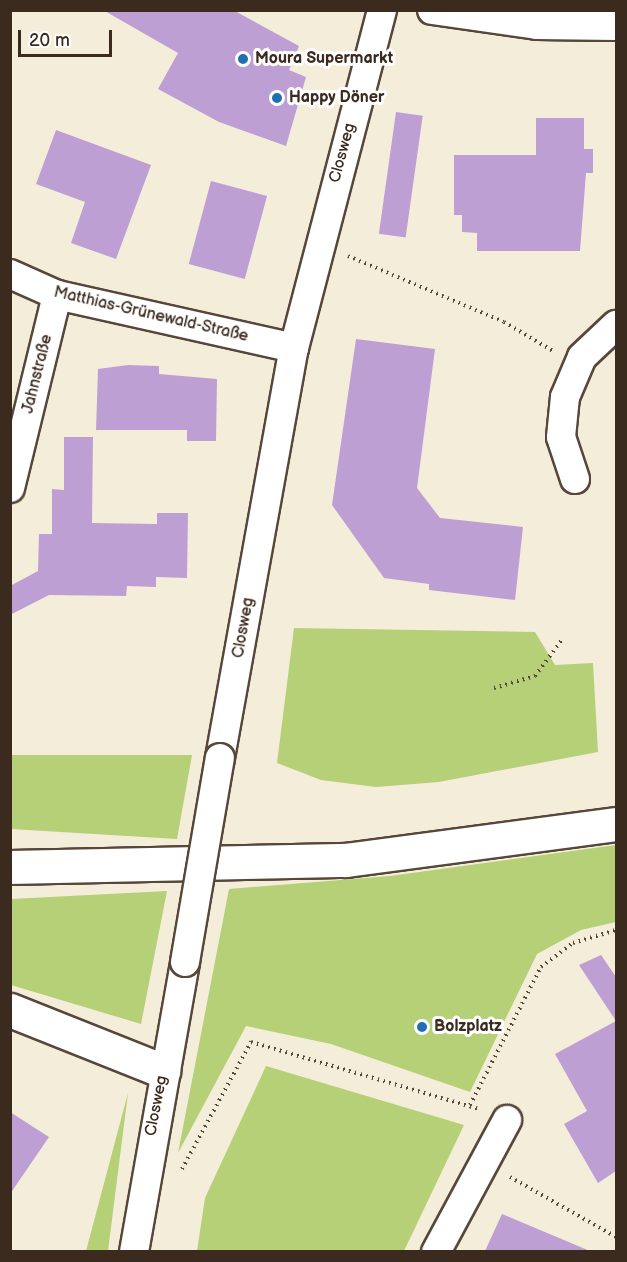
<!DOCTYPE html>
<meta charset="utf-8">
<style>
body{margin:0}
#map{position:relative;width:627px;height:1262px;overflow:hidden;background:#f4edda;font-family:"Balsamiq Sans",sans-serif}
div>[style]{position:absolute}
.green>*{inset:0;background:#b5d076}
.building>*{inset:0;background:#be9fd3;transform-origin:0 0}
.path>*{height:4px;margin-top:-2px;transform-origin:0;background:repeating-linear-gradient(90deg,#57473a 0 1.5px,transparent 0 6px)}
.roads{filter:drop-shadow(2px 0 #57473a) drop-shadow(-2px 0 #57473a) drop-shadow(0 2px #57473a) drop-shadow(0 -2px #57473a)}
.street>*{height:28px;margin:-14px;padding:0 14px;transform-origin:14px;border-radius:14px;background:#fff}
.primary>*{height:33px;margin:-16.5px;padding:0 16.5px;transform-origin:16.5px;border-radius:16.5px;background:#fff}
.bridges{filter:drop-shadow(2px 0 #57473a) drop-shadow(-2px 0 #57473a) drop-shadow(0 2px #57473a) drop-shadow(0 -2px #57473a)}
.street-bridge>*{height:28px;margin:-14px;padding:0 14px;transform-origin:14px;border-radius:14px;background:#fff}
.dots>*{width:16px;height:16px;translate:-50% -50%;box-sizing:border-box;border:3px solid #fff;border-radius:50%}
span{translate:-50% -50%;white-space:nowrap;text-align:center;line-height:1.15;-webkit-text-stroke:6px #fff;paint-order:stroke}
.poi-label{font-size:16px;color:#3b2a1e;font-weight:700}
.left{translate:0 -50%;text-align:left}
.street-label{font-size:16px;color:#3b2a1e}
.frame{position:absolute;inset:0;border:12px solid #3b2a1e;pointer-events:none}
.scale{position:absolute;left:18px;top:30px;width:94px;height:27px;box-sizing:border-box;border:3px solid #3b2a1e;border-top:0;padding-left:8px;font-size:18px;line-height:21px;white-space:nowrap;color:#3b2a1e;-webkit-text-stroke:4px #fff;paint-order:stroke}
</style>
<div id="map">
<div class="green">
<i style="clip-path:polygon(294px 628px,535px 632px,555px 665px,593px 663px,598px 752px,439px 782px,376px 787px,321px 780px,277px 763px)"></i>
<i style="clip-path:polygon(11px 755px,192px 755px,177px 839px,11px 829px)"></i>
<i style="clip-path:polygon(616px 845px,616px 922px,581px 930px,537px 954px,470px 1092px,331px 1044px,246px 1026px,178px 1153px,229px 889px,390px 876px)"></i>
<i style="clip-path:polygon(167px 891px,141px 1024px,11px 985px,11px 899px)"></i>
<i style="clip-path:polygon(266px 1066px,464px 1125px,404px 1251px,197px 1251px,205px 1198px)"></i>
<i style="clip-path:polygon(128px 1093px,108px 1251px,86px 1251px)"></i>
</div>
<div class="building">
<i style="clip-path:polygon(103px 10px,233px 10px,299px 46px,289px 70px,306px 77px,286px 146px,219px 122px,158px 89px,178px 53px)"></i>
<i style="left:396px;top:112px;width:27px;height:123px;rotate:8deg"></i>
<i style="clip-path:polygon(536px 118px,584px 118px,584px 149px,593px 149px,593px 173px,586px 173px,580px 251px,477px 251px,477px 233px,462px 232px,462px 215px,454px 215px,454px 155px,536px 155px)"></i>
<i style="clip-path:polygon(56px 130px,151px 165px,116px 259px,71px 243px,85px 202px,36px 184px)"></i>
<i style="left:211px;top:181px;width:58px;height:86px;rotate:15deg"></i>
<i style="clip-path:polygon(356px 339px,435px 349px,417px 488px,440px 518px,523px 527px,515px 600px,429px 590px,429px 584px,384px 578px,332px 505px)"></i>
<i style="clip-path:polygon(128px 365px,159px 366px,159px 374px,217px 379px,216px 441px,187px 441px,187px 430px,96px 430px,98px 369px)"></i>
<i style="clip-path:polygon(64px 437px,93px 437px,92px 523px,157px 524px,157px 513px,188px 513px,187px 578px,156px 577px,156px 587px,127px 586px,126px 596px,49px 595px,10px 615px,10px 586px,38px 571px,39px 534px,52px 534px,52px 489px,64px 490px)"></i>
<i style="clip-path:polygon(601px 955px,616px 977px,616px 1171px,598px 1183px,564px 1124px,587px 1111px,555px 1054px,616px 1021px,579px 965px)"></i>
<i style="clip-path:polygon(10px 1112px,49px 1137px,10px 1194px)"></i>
<i style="clip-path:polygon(502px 1214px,590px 1251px,485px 1251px)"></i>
</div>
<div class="path">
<i style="left:348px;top:256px;width:169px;rotate:22.9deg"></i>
<i style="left:504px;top:322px;width:57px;rotate:30.6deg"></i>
<i style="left:494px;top:688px;width:43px;rotate:-16.3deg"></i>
<i style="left:535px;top:676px;width:44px;rotate:-53.4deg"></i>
<i style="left:470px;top:1105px;width:155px;rotate:-62.8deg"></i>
<i style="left:541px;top:967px;width:40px;rotate:-37deg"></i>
<i style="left:573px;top:943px;width:45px;rotate:-16.8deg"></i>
<i style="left:182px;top:1169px;width:145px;rotate:-61.5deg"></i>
<i style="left:251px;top:1042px;width:238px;rotate:16.4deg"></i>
<i style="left:510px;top:1177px;width:122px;rotate:29.5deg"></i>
</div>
<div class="roads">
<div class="street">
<i style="left:432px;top:10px;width:106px;rotate:8.1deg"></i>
<i style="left:537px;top:25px;width:79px;rotate:0.7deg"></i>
<i style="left:10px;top:274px;width:51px;rotate:24.1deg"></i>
<i style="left:57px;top:295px;width:243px;rotate:12.6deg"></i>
<i style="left:575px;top:479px;width:44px;rotate:-108.4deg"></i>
<i style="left:561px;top:437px;width:40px;rotate:-84.3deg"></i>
<i style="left:565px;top:397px;width:43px;rotate:-67deg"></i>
<i style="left:582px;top:357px;width:47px;rotate:-43.3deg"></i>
<i style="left:10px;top:488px;width:199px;rotate:-76.3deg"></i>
<i style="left:220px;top:758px;width:417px;rotate:-79.8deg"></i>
<i style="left:294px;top:348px;width:349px;rotate:-75.4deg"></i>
<i style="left:134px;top:1252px;width:294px;rotate:-80deg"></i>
<i style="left:436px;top:1252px;width:150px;rotate:-61.7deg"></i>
</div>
<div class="primary">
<i style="left:10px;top:867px;width:336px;rotate:-1.2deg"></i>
<i style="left:346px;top:860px;width:272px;rotate:-7.6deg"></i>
<i style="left:10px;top:1010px;width:165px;rotate:21.7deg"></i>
</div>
</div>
<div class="bridges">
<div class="street-bridge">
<i style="left:185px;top:962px;width:207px;rotate:-80.3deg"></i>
</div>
</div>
<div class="dots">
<i style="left:243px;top:59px;background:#1f6fb2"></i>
<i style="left:277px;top:98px;background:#1f6fb2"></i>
<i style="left:422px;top:1027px;background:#1f6fb2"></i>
</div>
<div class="poi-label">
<span class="left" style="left:255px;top:59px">Moura Supermarkt</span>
<span class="left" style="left:289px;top:98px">Happy Döner</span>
<span class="left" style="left:434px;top:1027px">Bolzplatz</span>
</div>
<div class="street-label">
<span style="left:343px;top:153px;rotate:-75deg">Closweg</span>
<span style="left:151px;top:315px;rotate:13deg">Matthias-Grünewald-Straße</span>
<span style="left:38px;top:374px;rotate:-76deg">Jahnstraße</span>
<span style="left:244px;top:628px;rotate:-80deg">Closweg</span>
<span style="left:157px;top:1106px;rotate:-79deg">Closweg</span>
</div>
<div class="frame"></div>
<div class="scale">20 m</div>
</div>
